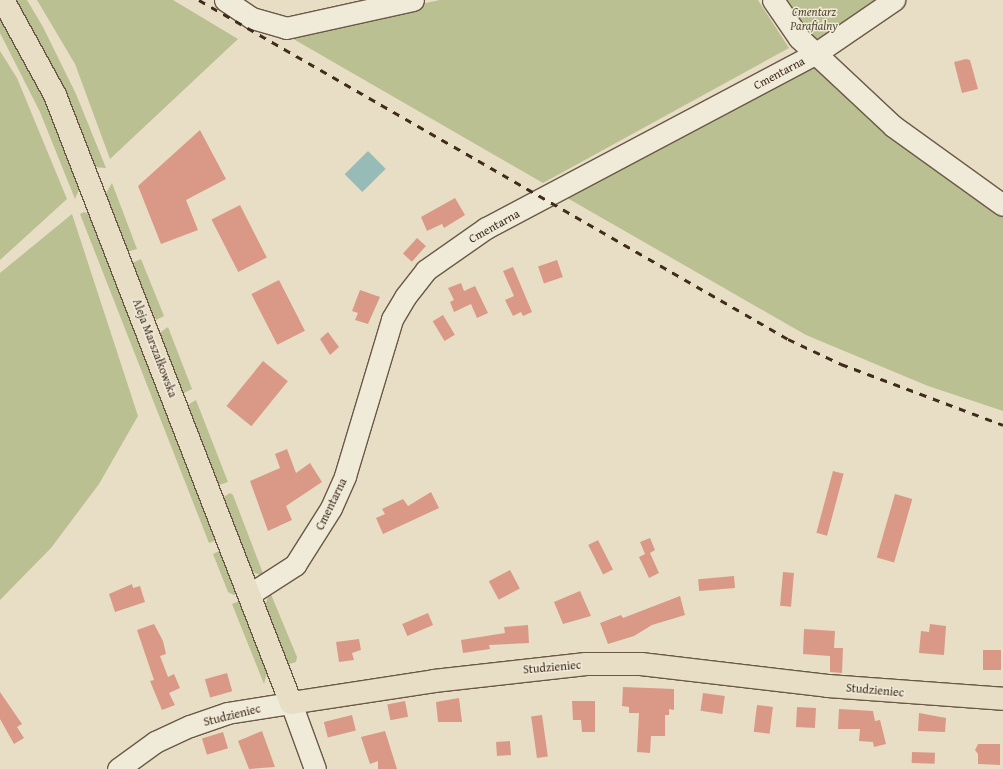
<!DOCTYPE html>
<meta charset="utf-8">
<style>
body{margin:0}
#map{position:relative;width:1003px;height:769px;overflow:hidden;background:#e8dec5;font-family:"Gentium Book Plus",serif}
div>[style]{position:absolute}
.green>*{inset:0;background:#bac091}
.water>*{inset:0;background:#97bcb8;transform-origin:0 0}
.building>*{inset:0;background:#d99986;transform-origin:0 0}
.roads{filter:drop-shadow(1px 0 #6a5846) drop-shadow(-1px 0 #6a5846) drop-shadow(0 1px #6a5846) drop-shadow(0 -1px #6a5846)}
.minor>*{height:21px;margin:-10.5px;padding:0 10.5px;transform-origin:10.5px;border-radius:10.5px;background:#f0ead9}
.major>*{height:22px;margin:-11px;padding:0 11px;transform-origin:11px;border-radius:11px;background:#e8dec5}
.rail>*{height:3px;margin-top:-1.5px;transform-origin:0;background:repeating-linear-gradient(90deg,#402c1c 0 7px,transparent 0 14px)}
span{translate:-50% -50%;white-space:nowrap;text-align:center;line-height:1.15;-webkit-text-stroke:3px #f0ead9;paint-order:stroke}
.park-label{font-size:12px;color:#584a33;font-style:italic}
.street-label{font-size:12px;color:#402c1c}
</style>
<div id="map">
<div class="green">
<i style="clip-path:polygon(13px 0,27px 0,43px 27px,76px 94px,106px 168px,94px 167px)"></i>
<i style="clip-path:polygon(37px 0,173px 0,238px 39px,110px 159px,75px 64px)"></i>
<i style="clip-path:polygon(440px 0,758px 0,789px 48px,543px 183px,283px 33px)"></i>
<i style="clip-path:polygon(779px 0,878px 0,817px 40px,804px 37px)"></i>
<i style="clip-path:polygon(0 10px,40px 82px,81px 185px,75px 199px,40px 112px,0 33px)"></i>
<i style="clip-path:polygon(0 51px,17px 78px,67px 199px,0 260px)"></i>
<i style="clip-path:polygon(815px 64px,1003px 213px,1003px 411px,928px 386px,806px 335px,562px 195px)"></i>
<i style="clip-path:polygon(112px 183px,137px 249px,126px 252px,105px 195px)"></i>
<i style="clip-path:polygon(84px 212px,94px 216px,217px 540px,209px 543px,80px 214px)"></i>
<i style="clip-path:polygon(72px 214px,138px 416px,99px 484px,51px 548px,0 600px,0 273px)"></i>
<i style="clip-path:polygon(141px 259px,164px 316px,156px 320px,130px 264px)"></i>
<i style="clip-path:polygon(168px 327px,192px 389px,184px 393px,180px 390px,158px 334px)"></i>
<i style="clip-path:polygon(196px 400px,228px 482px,219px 485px,215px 483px,186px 406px)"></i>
<i style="clip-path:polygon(230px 493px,233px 495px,264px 576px,252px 572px,222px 498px)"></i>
<i style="clip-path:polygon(223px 549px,240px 592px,234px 595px,228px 592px,213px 554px)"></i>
<i style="clip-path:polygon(270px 592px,297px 657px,296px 662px,286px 665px,264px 608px)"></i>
<i style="clip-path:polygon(242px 600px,267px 672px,264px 684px,232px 604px)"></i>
</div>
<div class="water">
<i style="left:368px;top:151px;width:25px;height:33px;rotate:45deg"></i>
</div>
<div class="building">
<i style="clip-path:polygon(966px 59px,970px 60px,978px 89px,962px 93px,954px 62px)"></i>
<i style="clip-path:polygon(200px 130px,226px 179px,186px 200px,198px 230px,161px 244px,138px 186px)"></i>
<i style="clip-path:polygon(455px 198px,465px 215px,444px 228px,442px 224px,427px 231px,421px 217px)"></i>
<i style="left:240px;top:205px;width:59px;height:32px;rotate:63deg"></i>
<i style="left:417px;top:238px;width:12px;height:21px;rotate:42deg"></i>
<i style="left:557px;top:260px;width:18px;height:20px;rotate:71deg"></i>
<i style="clip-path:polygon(513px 267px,532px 312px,523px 316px,521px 312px,513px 316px,505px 300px,514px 296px,503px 271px)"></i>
<i style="left:279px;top:280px;width:57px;height:31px;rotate:63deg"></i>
<i style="clip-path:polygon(461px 283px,464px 291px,475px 286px,488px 313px,477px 318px,471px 304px,454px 312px,450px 302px,454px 300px,448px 288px)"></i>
<i style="clip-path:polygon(360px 290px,380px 297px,368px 324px,355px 320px,358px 313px,352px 311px)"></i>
<i style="left:443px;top:315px;width:23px;height:12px;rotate:59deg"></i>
<i style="clip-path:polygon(328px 332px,339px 347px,330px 355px,320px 339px)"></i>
<i style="left:263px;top:361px;width:32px;height:58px;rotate:39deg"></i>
<i style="clip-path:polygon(287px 449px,296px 473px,310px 463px,322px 482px,286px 506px,292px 520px,268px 531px,250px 481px,280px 468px,275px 454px)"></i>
<i style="left:833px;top:471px;width:11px;height:64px;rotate:15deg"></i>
<i style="clip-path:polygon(431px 492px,439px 508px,383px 534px,376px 518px,385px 514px,382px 509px,403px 499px,408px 506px)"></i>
<i style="left:895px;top:494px;width:18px;height:66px;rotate:16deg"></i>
<i style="clip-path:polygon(650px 538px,655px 550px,650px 553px,659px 573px,649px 578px,639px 557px,645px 554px,640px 542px)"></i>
<i style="left:598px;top:540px;width:33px;height:11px;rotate:63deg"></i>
<i style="left:510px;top:570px;width:21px;height:24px;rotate:62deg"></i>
<i style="left:783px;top:572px;width:11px;height:34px;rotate:5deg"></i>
<i style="left:734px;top:576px;width:12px;height:36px;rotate:85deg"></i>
<i style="clip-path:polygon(132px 584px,133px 588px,140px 586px,145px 602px,115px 612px,109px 594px)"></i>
<i style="clip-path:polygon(580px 591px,591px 616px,563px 624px,554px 602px)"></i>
<i style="clip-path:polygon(680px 596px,685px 615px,652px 625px,634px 636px,608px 644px,600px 623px,621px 615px,623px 618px)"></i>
<i style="left:428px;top:613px;width:13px;height:28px;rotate:67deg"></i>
<i style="clip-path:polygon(154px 624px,163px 641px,166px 654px,160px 656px,168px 677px,174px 674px,180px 688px,169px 693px,175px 705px,162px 710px,150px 681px,154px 680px,137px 630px)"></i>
<i style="clip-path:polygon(930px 624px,946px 626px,944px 655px,919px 653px,921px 631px,929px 632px)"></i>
<i style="clip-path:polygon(528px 625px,529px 643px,489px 645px,490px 649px,463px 653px,461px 640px,505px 633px,504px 627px)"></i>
<i style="clip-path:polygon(804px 629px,835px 631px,834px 648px,843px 648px,842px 673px,830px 672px,830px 656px,803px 654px)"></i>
<i style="clip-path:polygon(359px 639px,361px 650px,352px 653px,354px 660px,339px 662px,336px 642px)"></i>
<i style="left:983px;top:650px;width:18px;height:20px"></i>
<i style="left:227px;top:673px;width:19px;height:23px;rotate:74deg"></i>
<i style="clip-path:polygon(623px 687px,674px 689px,674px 710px,669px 709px,669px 715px,665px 715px,665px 736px,651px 736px,650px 753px,637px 752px,639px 713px,629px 713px,629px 707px,622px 706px)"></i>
<i style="clip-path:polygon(0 692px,22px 724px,17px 727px,24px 738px,14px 744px,0 719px)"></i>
<i style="left:703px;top:693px;width:22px;height:18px;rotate:8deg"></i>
<i style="clip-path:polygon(459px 698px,462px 722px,438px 722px,436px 702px)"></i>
<i style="left:405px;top:701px;width:16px;height:18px;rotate:79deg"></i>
<i style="clip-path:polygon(572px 701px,595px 701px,595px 732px,582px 732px,581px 720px,573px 720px)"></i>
<i style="left:757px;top:705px;width:16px;height:27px;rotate:7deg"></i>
<i style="left:797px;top:707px;width:19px;height:20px;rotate:3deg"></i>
<i style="clip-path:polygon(839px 709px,873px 711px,875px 721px,880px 720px,886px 744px,874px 747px,873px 742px,859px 741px,860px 729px,838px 729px)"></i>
<i style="clip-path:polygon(919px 713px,946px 718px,945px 732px,918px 731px)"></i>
<i style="left:352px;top:715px;width:16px;height:29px;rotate:76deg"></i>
<i style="left:542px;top:715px;width:42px;height:11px;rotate:82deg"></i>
<i style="clip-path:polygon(262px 731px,275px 767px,249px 769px,238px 741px)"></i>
<i style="clip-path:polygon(385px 731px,397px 769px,378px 769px,378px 761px,370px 764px,361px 737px)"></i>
<i style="left:223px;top:732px;width:17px;height:22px;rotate:73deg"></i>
<i style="left:510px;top:741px;width:14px;height:14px;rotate:86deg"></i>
<i style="clip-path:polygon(978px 744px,1000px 744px,1000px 765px,978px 764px,978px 754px,975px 750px)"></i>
<i style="left:912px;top:752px;width:23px;height:11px;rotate:2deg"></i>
</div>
<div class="roads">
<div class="minor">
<i style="left:225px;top:0;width:32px;rotate:34deg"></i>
<i style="left:252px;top:18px;width:35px;rotate:16deg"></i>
<i style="left:286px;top:28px;width:130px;rotate:-12.4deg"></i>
<i style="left:773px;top:0;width:46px;rotate:55.6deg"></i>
<i style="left:799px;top:38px;width:129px;rotate:43.1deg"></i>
<i style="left:893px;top:126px;width:135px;rotate:35.7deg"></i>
<i style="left:250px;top:594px;width:54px;rotate:-32.8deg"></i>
<i style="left:295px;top:565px;width:67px;rotate:-57.7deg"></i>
<i style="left:331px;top:508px;width:35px;rotate:-66deg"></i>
<i style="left:345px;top:476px;width:164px;rotate:-73.3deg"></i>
<i style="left:392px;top:319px;width:26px;rotate:-59deg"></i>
<i style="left:405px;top:297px;width:34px;rotate:-52deg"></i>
<i style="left:426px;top:270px;width:73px;rotate:-35deg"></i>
<i style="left:486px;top:228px;width:372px;rotate:-27.9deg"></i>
<i style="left:815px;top:54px;width:96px;rotate:-34.4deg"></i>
<i style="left:118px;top:769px;width:46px;rotate:-36.1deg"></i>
<i style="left:155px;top:742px;width:38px;rotate:-25deg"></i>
<i style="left:190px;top:726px;width:39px;rotate:-19deg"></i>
<i style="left:227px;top:713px;width:65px;rotate:-8.9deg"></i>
<i style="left:291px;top:703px;width:70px;rotate:70deg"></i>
</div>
<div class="major">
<i style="left:3px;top:0;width:108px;rotate:61.3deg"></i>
<i style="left:55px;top:95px;width:652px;rotate:68.79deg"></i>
<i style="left:291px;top:703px;width:145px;rotate:-8.7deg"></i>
<i style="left:434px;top:681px;width:153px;rotate:-6.4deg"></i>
<i style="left:586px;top:664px;width:55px"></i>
<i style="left:641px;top:664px;width:188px;rotate:6.7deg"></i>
<i style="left:828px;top:686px;width:175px;rotate:4.2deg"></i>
</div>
</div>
<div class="rail">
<i style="left:199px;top:0;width:680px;rotate:29.92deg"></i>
<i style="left:788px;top:339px;width:59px;rotate:25.3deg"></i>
<i style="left:841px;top:364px;width:173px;rotate:20.6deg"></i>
</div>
<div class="park-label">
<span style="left:814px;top:19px">Cmentarz<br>Parafialny</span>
</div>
<div class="street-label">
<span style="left:779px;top:73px;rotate:-28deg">Cmentarna</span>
<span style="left:494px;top:226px;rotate:-29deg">Cmentarna</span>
<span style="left:155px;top:348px;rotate:69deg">Aleja Marszałkowska</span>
<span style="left:331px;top:504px;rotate:-64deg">Cmentarna</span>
<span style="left:552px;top:667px;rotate:-5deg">Studzieniec</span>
<span style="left:875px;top:690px;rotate:5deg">Studzieniec</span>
<span style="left:232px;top:715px;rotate:-14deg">Studzieniec</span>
</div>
</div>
